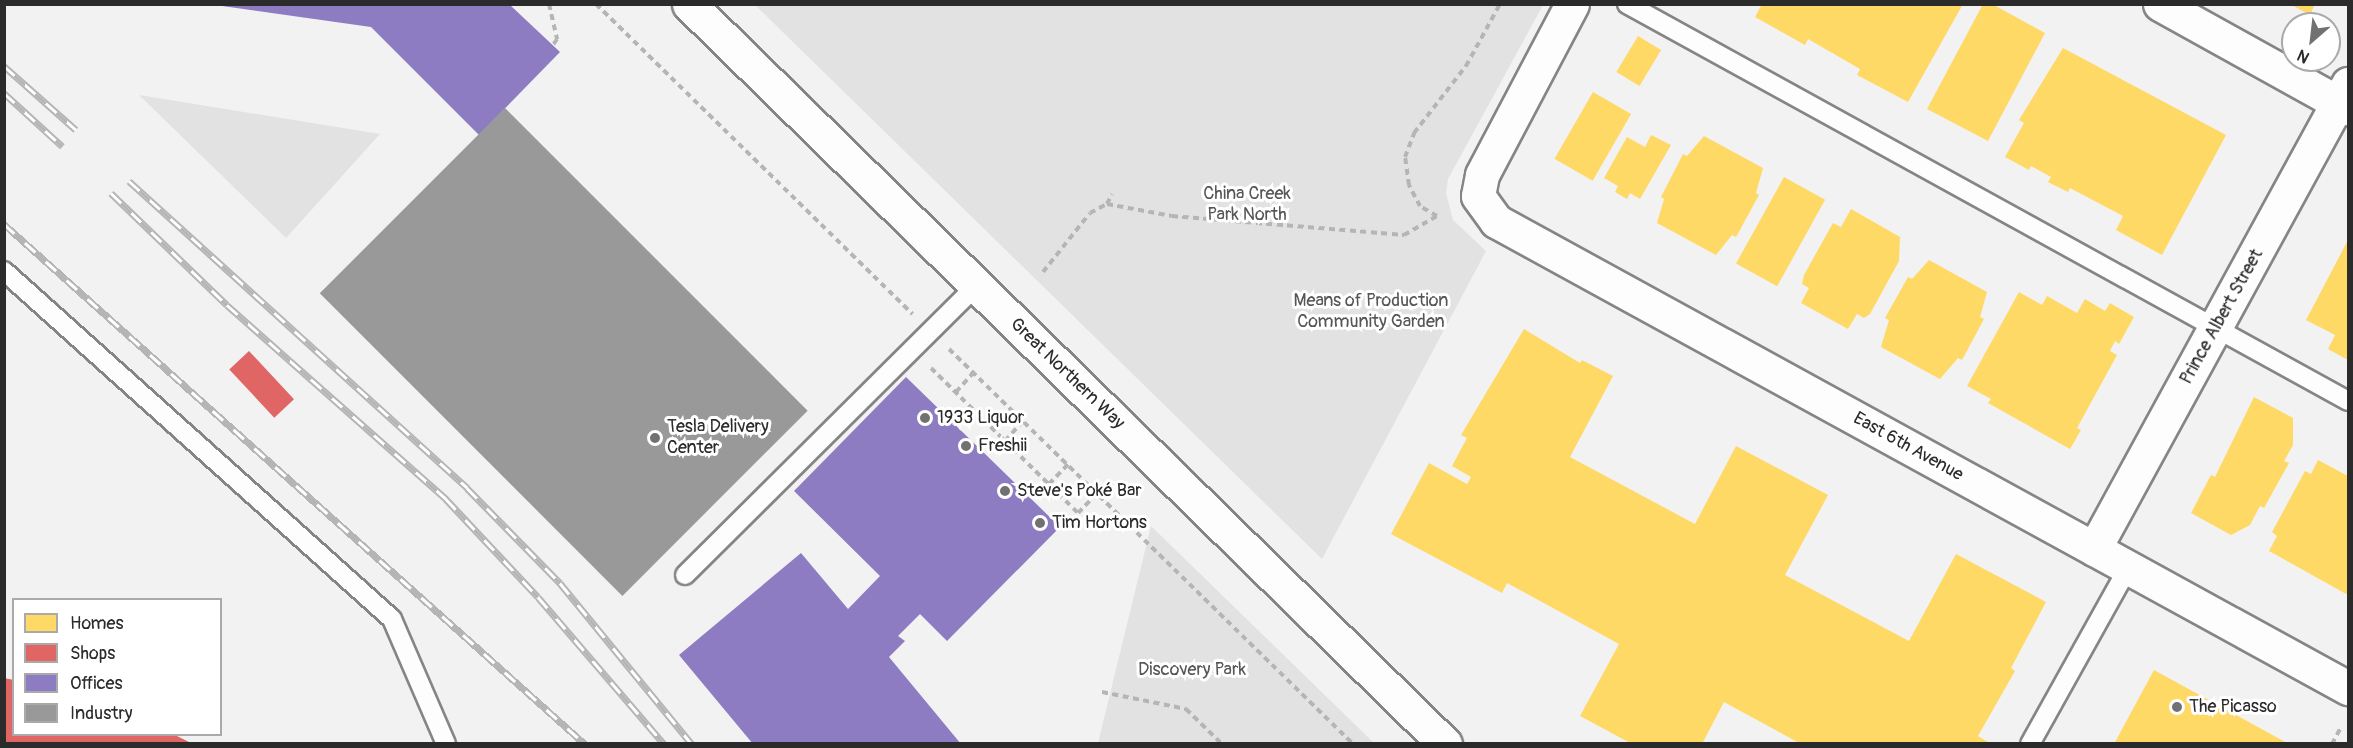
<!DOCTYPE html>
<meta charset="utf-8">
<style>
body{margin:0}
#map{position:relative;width:2353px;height:748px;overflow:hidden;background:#f2f2f2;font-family:Pangolin,sans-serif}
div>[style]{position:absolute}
.green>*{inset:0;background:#e2e2e2}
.homes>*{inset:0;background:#ffd966;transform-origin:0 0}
.shops>*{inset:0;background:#e06666;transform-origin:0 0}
.offices>*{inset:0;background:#8e7cc3}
.industry>*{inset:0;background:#999;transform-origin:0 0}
.path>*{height:4px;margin-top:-2px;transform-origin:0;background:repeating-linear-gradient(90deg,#b5b5b5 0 6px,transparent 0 10.5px)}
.roads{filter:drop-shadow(2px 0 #858585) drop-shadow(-2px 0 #858585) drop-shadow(0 2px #858585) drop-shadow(0 -2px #858585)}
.lane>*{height:18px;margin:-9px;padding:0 9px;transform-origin:9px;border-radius:9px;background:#fdfdfd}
.street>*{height:33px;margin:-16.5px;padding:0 16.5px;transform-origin:16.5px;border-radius:16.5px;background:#fdfdfd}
.secondary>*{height:33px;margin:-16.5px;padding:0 16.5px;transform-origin:16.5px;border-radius:16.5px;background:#fdfdfd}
.rail>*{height:7px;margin-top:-3.5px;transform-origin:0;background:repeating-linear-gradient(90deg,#fff 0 14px,#b5b5b5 0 28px);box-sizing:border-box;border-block:2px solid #b5b5b5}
.dots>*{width:16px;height:16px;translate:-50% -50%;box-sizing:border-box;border:3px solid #fff;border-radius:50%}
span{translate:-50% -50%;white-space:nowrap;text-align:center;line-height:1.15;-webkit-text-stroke:6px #fff;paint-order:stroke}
.park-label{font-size:18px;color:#565656}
.street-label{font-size:18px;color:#2b2b2b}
.poi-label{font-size:18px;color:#2b2b2b}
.left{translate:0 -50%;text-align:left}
.frame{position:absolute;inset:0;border:6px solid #2b2b2b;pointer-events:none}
.legend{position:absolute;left:12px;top:598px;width:210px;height:138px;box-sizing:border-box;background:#fff;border:2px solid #aaa;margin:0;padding:8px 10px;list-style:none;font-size:18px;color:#2b2b2b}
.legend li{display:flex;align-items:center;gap:12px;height:30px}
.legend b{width:30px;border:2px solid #aaa}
.north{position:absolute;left:2281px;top:12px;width:60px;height:60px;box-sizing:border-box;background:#fff;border:2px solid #aaa;border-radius:50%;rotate:208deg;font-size:16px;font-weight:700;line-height:24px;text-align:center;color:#2b2b2b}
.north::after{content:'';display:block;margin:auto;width:21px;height:27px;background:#717171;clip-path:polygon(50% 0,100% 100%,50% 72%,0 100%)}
</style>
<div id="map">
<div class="green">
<i style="clip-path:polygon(755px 5px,1543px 5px,1448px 179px,1446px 193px,1453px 220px,1486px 251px,1322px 559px)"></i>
<i style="clip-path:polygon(139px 95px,380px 134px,286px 238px)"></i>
<i style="clip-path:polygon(1151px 526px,1374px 743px,1098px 743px)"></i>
</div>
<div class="homes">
<i style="clip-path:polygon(1762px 4px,1963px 4px,1908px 102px,1857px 75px,1860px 69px,1808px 39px,1805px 45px,1755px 17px)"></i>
<i style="clip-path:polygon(1983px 4px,1992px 4px,2045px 33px,1988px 141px,1927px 109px)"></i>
<i style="clip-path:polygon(2290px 4px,2315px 4px,2310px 15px)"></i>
<i style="left:1638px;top:36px;width:27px;height:42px;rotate:31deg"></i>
<i style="clip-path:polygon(2063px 48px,2226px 135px,2162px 255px,2116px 230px,2123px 216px,2070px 188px,2068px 192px,2048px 182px,2051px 177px,2031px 166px,2029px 170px,2005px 157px,2024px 123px,2019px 120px)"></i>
<i style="left:1593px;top:92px;width:44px;height:77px;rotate:30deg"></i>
<i style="clip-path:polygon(1651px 135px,1671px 145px,1640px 199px,1630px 193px,1627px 199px,1615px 192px,1618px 186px,1604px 178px,1627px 137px,1645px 147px)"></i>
<i style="clip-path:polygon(1704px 136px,1763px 168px,1756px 193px,1759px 195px,1736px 237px,1732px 235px,1716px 255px,1657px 223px,1664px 199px,1661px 197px,1683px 154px,1687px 156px)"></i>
<i style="left:1784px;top:177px;width:47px;height:99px;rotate:29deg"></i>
<i style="clip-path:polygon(1851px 209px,1900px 237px,1899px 261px,1870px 314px,1864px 318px,1857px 314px,1848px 329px,1801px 303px,1809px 288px,1802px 284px,1804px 275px,1833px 223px,1841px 227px)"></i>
<i style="clip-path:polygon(2348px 240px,2348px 360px,2328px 349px,2335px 335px,2306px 320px)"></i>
<i style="clip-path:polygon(1929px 260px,1987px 292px,1980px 317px,1984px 319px,1962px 360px,1958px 358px,1940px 379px,1881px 347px,1889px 320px,1885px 318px,1908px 277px,1912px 279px)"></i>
<i style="clip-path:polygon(2019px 292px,2042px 305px,2047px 296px,2077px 313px,2085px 299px,2105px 311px,2110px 303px,2134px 317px,2119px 344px,2115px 341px,2110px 351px,2117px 355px,2077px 428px,2081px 430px,2070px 449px,1988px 403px,1991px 399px,1967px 386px)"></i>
<i style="clip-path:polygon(1524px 329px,1580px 363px,1582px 360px,1613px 376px,1570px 457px,1695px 524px,1736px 446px,1828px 495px,1785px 575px,1909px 641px,1956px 554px,2046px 602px,2011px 668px,2015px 671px,1978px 736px,1991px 744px,1801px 744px,1724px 702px,1702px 744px,1632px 744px,1580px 716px,1619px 644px,1507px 583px,1502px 593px,1391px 534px,1429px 463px,1467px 484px,1471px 477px,1452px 466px,1467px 438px,1461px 435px)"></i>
<i style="clip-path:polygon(2254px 397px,2293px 418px,2293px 445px,2284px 461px,2289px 463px,2264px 508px,2260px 506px,2250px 525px,2231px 535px,2191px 513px,2211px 475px,2215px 477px)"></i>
<i style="clip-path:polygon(2318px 460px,2348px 476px,2348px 595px,2269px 551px,2277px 536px,2272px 532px,2305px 471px,2311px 474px)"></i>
<i style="clip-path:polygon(2154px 670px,2289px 744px,2114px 744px)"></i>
</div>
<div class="shops">
<i style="left:249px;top:351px;width:66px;height:27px;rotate:47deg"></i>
<i style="clip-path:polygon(4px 678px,14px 680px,14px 734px,173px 734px,193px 744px,4px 744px)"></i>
</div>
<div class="offices">
<i style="clip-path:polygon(215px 5px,510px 5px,560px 52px,479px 135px,371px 27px)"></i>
<i style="clip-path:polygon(906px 377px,1060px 527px,947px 641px,920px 614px,898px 636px,905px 641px,889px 657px,961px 744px,753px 744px,679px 655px,801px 553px,848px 609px,880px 576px,794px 491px)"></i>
</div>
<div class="industry">
<i style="left:505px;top:108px;width:428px;height:262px;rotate:45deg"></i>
</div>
<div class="path">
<i style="left:549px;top:4px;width:36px;rotate:77deg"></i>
<i style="left:557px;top:39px;width:7px;rotate:124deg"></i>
<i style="left:596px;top:4px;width:443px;rotate:44.4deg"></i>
<i style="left:1107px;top:204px;width:11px;rotate:-63deg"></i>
<i style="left:1437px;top:216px;width:20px;rotate:-150deg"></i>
<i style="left:1420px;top:206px;width:24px;rotate:-118deg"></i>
<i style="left:1409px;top:185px;width:28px;rotate:-98deg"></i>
<i style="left:1405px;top:157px;width:26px;rotate:-69deg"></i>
<i style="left:1414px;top:133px;width:85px;rotate:-52.2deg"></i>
<i style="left:1466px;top:66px;width:71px;rotate:-61.3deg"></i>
<i style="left:1043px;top:272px;width:75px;rotate:-51.5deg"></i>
<i style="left:1090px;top:213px;width:19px;rotate:-28deg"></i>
<i style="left:1107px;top:204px;width:66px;rotate:10.5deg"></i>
<i style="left:1172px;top:216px;width:233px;rotate:4.7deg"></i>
<i style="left:1404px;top:235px;width:38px;rotate:-30deg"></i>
<i style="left:949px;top:349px;width:565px;rotate:44.35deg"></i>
<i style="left:931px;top:368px;width:206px;rotate:44.6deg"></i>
<i style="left:1078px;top:513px;width:28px;rotate:-46deg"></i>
<i style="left:956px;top:392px;width:25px;rotate:-48deg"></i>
<i style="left:1005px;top:441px;width:27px;rotate:-48deg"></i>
<i style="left:1049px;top:484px;width:28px;rotate:-46deg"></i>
<i style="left:1102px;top:692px;width:86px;rotate:11.4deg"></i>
<i style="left:1186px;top:709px;width:50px;rotate:44.2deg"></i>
<i style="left:2332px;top:744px;width:17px;rotate:-62deg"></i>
</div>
<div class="roads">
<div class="lane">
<i style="left:1627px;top:4px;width:823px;rotate:28.84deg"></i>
<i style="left:4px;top:271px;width:521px;rotate:41.89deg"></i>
<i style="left:392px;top:619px;width:136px;rotate:66.6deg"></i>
<i style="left:685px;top:575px;width:410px;rotate:-44.8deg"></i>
<i style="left:2030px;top:744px;width:201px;rotate:-60.9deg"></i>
</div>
<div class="street">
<i style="left:1572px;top:4px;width:193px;rotate:117.8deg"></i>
<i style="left:1482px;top:175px;width:21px;rotate:101deg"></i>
<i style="left:1478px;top:196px;width:31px;rotate:54deg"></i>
<i style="left:1496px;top:221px;width:972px;rotate:28.73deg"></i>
<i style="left:2160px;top:4px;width:215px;rotate:29deg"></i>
<i style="left:2094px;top:549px;width:530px;rotate:-61.36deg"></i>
</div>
<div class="secondary">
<i style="left:689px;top:4px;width:1058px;rotate:44.39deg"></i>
</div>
</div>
<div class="rail">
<i style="left:4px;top:66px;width:96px;rotate:41.6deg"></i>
<i style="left:4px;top:93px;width:79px;rotate:42.4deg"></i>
<i style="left:129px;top:181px;width:457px;rotate:42.2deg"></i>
<i style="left:467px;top:488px;width:133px;rotate:45.6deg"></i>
<i style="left:560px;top:583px;width:208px;rotate:50.7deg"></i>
<i style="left:111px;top:193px;width:161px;rotate:44deg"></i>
<i style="left:227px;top:305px;width:293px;rotate:41.5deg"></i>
<i style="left:446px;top:499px;width:134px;rotate:46.8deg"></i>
<i style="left:538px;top:597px;width:194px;rotate:49.4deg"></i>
<i style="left:4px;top:224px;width:780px;rotate:41.83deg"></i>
</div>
<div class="dots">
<i style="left:925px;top:418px;background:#717171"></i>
<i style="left:655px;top:438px;background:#717171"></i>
<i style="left:966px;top:446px;background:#717171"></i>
<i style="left:1005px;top:491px;background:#717171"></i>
<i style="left:1040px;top:523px;background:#717171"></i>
<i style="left:2177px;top:707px;background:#717171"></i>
</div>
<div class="park-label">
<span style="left:1247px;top:205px">China Creek<br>Park North</span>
<span style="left:1371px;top:312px">Means of Production<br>Community Garden</span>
<span style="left:1192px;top:670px">Discovery Park</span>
</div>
<div class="street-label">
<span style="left:2222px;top:317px;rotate:-61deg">Prince Albert Street</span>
<span style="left:1067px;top:374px;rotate:44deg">Great Northern Way</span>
<span style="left:1908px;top:447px;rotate:29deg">East 6th Avenue</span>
</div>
<div class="poi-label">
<span class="left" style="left:937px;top:418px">1933 Liquor</span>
<span class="left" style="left:667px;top:438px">Tesla Delivery<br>Center</span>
<span class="left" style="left:978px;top:446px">Freshii</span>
<span class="left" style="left:1017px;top:491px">Steve's Poké Bar</span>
<span class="left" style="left:1052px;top:523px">Tim Hortons</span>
<span class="left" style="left:2189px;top:707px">The Picasso</span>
</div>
<div class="frame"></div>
<ul class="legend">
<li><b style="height:16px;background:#ffd966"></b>Homes</li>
<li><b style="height:16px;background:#e06666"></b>Shops</li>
<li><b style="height:16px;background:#8e7cc3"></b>Offices</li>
<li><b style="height:16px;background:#999"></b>Industry</li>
</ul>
<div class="north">N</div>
</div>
